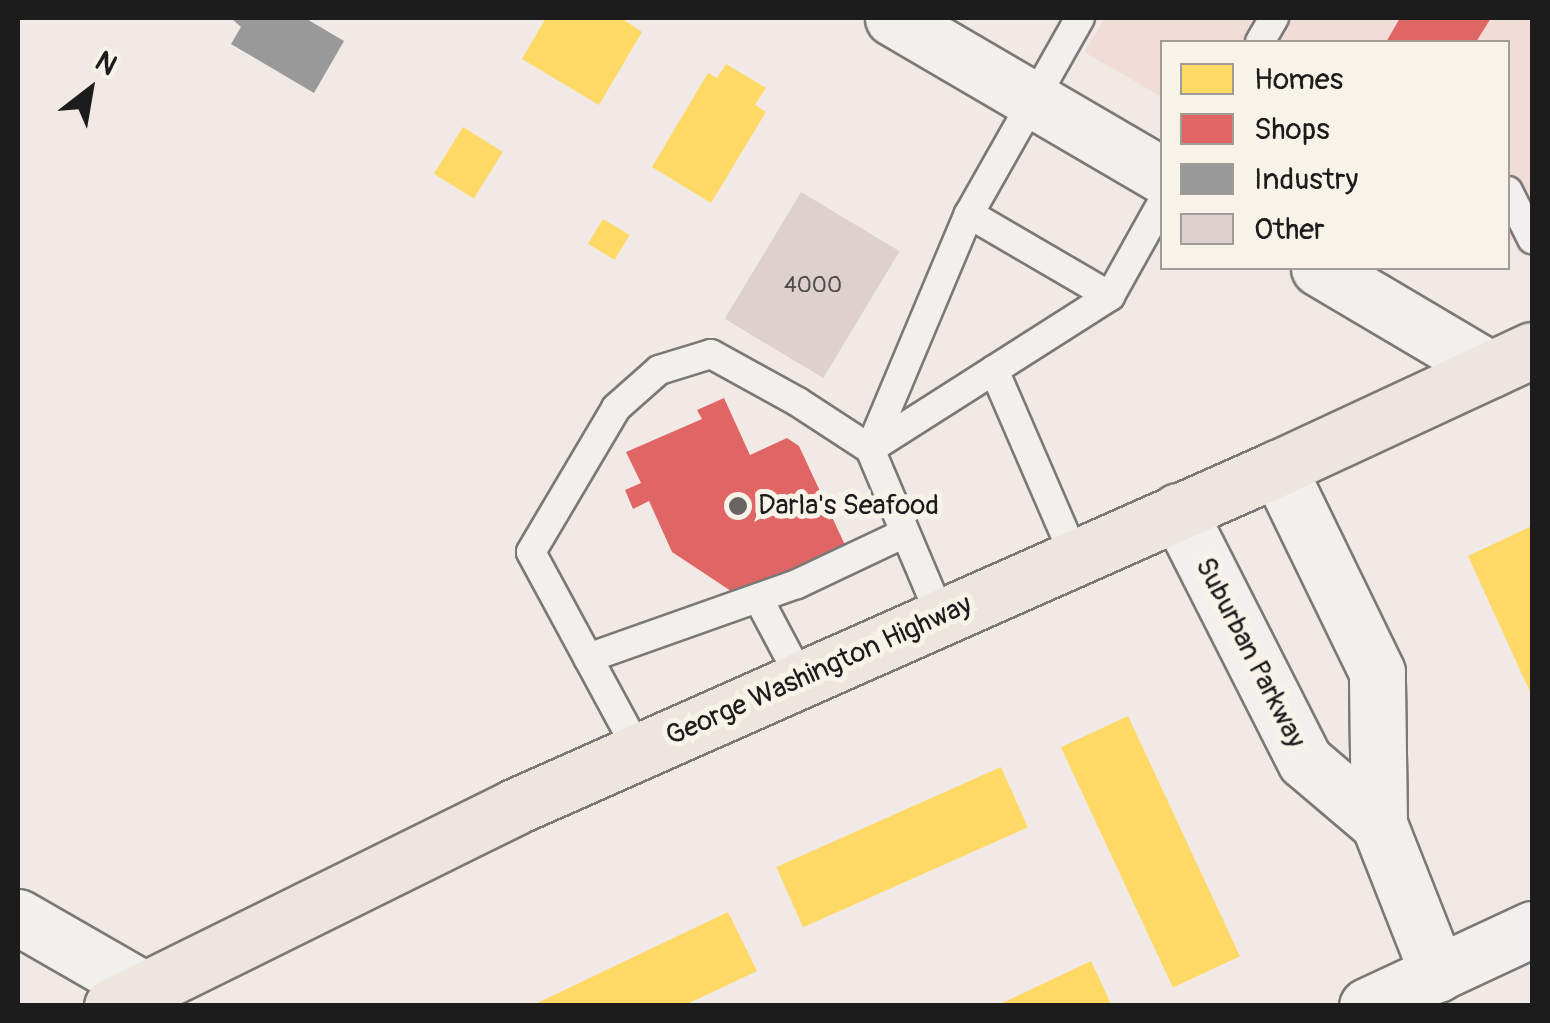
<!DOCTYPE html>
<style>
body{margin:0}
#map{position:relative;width:1550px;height:1023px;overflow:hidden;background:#f1e9e5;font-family:Pangolin,sans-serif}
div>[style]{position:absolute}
.built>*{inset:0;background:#f1ddd8}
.homes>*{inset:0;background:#ffd966;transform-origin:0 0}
.shops>*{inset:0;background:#e06666}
.industry>*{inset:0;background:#999}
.building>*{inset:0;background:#ded0ce;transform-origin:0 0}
.roads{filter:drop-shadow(2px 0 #7c7876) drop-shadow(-2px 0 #7c7876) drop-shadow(0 2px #7c7876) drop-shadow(0 -2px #7c7876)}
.service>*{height:28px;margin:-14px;padding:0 14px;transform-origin:14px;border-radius:14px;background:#f2f0ec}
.minor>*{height:55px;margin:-27.5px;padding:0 27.5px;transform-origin:27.5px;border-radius:27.5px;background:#f2f0ec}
.tertiary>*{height:55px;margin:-27.5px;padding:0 27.5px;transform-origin:27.5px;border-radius:27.5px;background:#f2f0ec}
.primary>*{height:55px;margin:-27.5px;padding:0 27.5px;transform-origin:27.5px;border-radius:27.5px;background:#ede6de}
.dots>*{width:28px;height:28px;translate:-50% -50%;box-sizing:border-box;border:5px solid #f7f3e8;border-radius:50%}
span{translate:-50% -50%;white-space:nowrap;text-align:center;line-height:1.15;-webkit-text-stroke:10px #f7f3e8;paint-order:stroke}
.number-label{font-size:22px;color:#504c4b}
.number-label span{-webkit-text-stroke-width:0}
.poi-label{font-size:28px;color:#1c1c1c}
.left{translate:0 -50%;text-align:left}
.street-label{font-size:28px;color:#1c1c1c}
.frame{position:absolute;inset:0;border:20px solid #1c1c1c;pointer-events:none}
.legend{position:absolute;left:1160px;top:40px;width:350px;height:230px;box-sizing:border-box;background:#f7f3e8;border:2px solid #9f9d96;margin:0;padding:12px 18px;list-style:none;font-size:30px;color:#1c1c1c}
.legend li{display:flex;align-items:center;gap:20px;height:50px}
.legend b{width:50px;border:2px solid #9f9d96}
.north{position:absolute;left:40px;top:40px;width:100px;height:100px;-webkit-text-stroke:8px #f7f3e8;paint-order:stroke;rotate:31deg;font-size:28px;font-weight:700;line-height:40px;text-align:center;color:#1c1c1c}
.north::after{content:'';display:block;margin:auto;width:35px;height:45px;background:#1c1c1c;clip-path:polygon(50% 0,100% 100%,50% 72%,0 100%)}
</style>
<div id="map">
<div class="built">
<i style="clip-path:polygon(1105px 18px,1532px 18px,1532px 230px,1508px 242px,1508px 42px,1162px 42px,1162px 97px,1084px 52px)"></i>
</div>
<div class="homes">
<i style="clip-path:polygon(546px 18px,621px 18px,642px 32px,599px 105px,522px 59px)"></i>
<i style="clip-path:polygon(726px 64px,766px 88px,755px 105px,766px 112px,711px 203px,652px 167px,708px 73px,717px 78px)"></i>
<i style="left:463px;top:127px;width:47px;height:55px;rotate:32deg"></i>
<i style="left:603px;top:219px;width:31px;height:29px;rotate:31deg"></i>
<i style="clip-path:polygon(1532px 526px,1532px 696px,1468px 556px)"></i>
<i style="left:1128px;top:716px;width:265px;height:74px;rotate:65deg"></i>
<i style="left:1001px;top:767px;width:66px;height:246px;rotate:66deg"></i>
<i style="clip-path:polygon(728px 912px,757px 971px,683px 1006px,531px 1006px)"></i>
<i style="clip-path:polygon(1091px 961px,1112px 1006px,996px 1006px)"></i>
</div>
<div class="shops">
<i style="clip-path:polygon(1400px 18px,1491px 18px,1476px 42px,1386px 42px)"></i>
<i style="clip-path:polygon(724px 398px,750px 455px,787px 438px,799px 446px,845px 545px,737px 595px,672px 552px,649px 501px,633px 509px,625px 490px,641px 483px,626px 452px,702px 419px,697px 410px)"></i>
</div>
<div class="industry">
<i style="clip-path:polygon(231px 18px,305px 18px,344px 41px,314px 93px,231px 44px,241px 27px)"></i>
</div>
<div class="building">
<i style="left:801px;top:192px;width:115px;height:148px;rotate:31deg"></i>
</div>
<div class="roads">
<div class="service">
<i style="left:1260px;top:42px;width:28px;rotate:-60deg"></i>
<i style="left:1508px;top:191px;width:54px;rotate:63.4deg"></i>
<i style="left:969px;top:214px;width:163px;rotate:30.2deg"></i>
<i style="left:994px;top:370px;width:204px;rotate:66.6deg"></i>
<i style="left:758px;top:598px;width:92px;rotate:62deg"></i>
<i style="left:941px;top:617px;width:182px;rotate:-112.9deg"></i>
<i style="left:870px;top:449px;width:255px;rotate:-67.2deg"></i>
<i style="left:969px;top:214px;width:225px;rotate:-60.5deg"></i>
<i style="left:588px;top:658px;width:222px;rotate:-19.5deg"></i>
<i style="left:797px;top:584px;width:119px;rotate:-25.3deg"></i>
<i style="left:639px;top:752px;width:227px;rotate:-118.4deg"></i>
<i style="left:531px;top:552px;width:167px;rotate:-59.4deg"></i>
<i style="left:616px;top:408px;width:57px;rotate:-41.5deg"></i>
<i style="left:659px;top:370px;width:54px;rotate:-17.1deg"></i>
<i style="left:711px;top:354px;width:99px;rotate:28.9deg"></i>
<i style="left:798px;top:402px;width:86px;rotate:33.1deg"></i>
<i style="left:870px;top:449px;width:285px;rotate:-32.5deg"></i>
<i style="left:1110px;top:296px;width:107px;rotate:-60.8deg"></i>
</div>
<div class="minor">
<i style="left:1178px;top:511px;width:280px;rotate:63.1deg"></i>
<i style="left:1305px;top:761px;width:97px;rotate:40.4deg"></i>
<i style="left:1379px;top:824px;width:152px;rotate:-90.8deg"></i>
<i style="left:1377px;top:672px;width:227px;rotate:-115.9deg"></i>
<i style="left:1379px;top:824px;width:161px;rotate:68.5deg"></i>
<i style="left:18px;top:917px;width:144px;rotate:29.9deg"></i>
<i style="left:1367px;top:1006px;width:182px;rotate:-25deg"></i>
</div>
<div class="tertiary">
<i style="left:893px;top:18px;width:311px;rotate:30.3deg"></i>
<i style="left:1319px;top:268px;width:199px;rotate:30.6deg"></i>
</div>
<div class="primary">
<i style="left:112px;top:1006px;width:449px;rotate:-26.3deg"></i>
<i style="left:514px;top:807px;width:836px;rotate:-23.93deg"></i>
<i style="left:1278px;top:468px;width:280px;rotate:-24.9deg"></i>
</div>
</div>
<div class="dots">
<i style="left:738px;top:506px;background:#676462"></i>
</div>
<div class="number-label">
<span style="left:813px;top:286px">4000</span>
</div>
<div class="poi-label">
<span class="left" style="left:758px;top:506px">Darla's Seafood</span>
</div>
<div class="street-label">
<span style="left:1250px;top:653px;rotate:63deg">Suburban Parkway</span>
<span style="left:819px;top:671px;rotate:-24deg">George Washington Highway</span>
</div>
<div class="frame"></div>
<ul class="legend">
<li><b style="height:28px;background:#ffd966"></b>Homes</li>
<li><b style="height:28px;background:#e06666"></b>Shops</li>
<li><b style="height:28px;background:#999"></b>Industry</li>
<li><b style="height:28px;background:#ded0ce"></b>Other</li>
</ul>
<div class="north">N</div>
</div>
